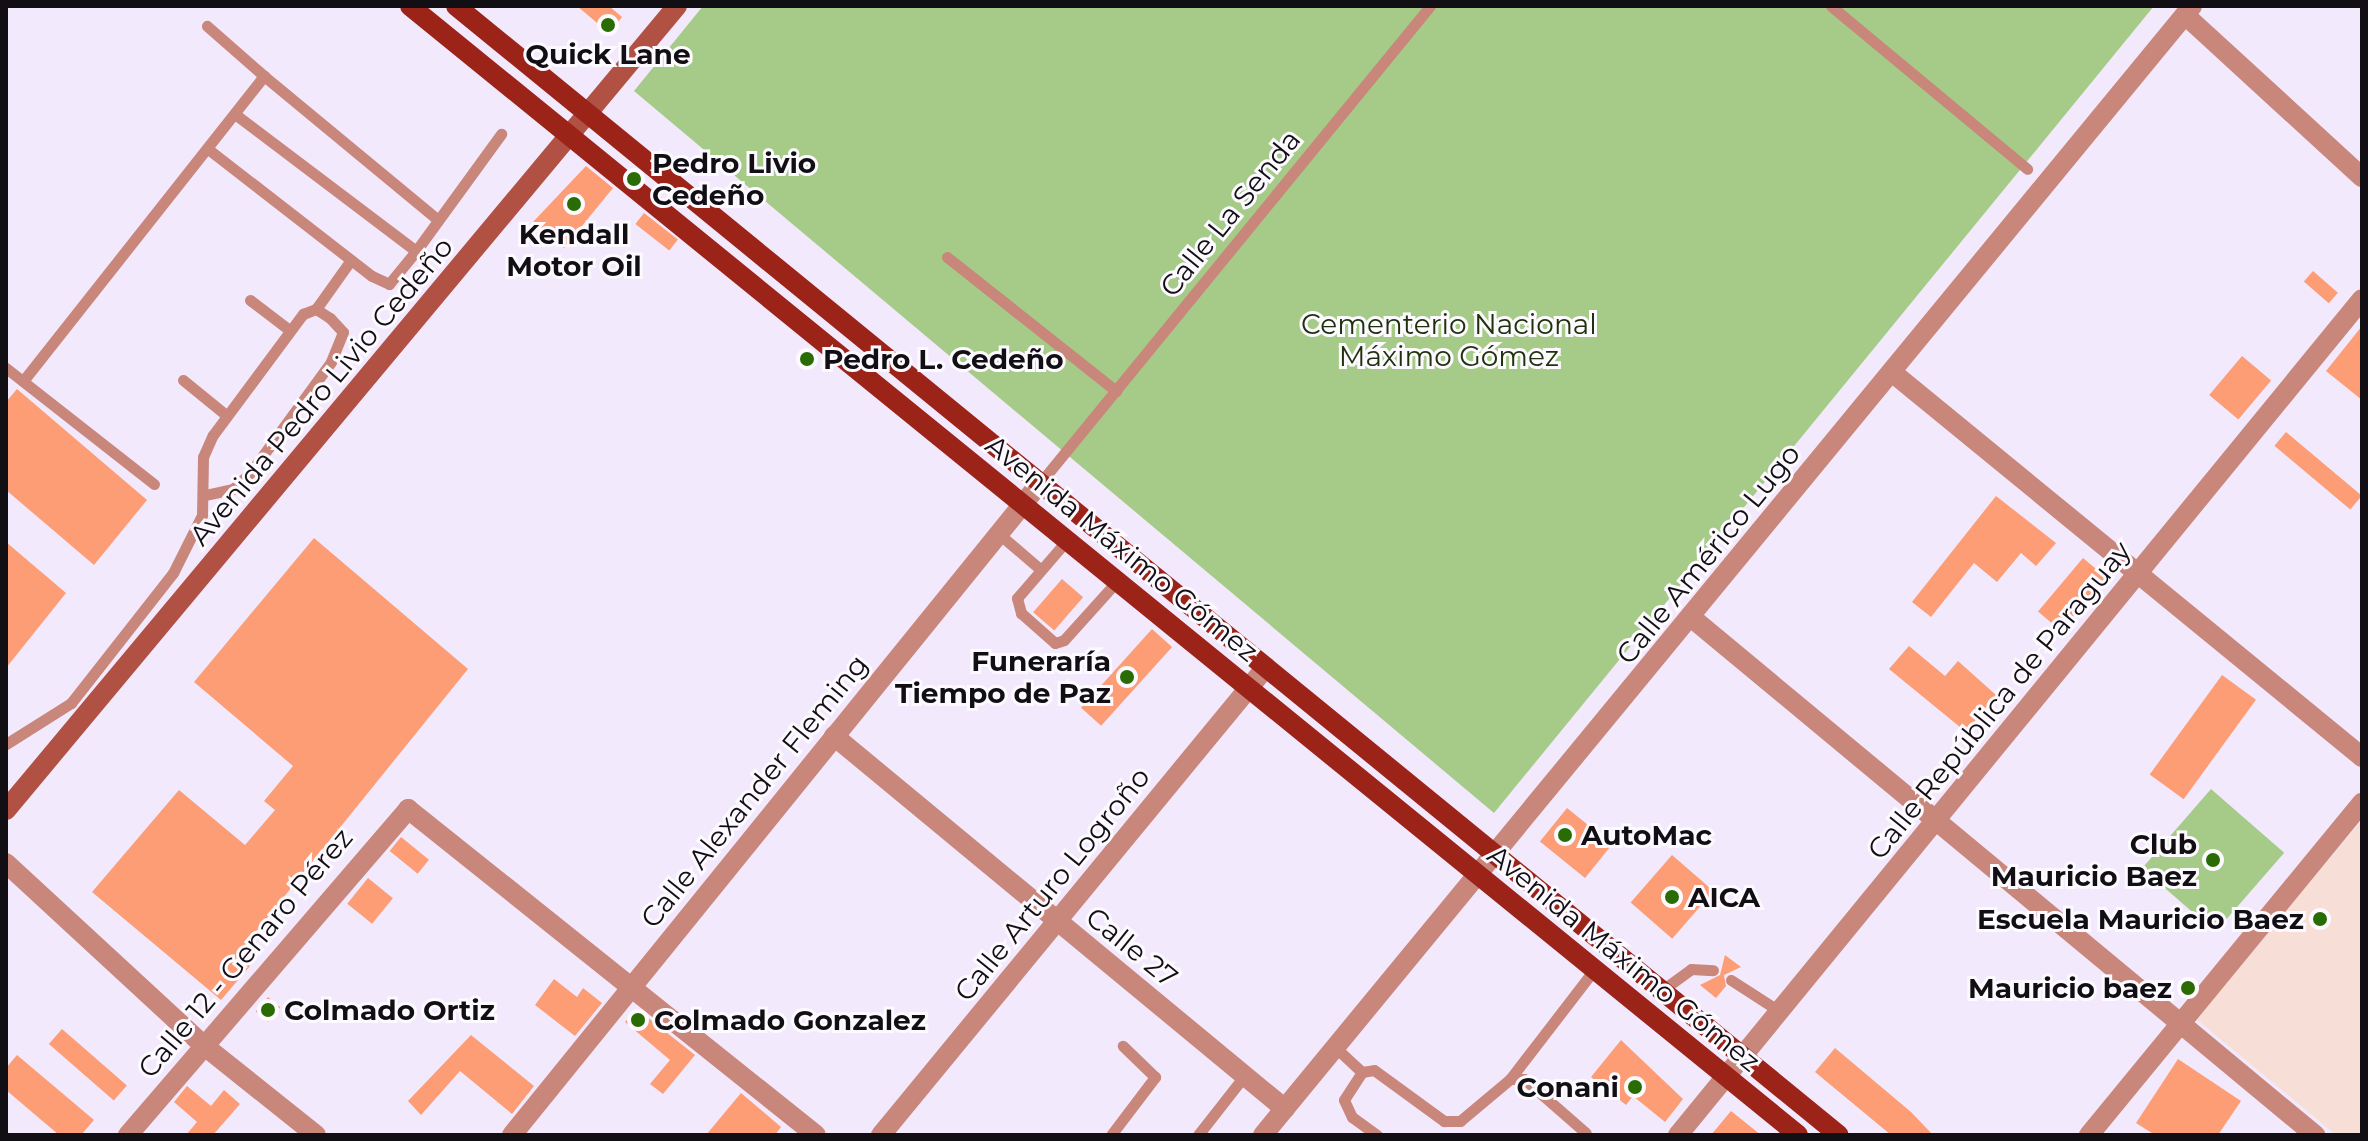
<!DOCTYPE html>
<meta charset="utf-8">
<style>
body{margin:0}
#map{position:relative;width:2368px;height:1141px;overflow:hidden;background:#f3e9fd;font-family:Montserrat,sans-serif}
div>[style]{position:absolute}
.education>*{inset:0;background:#f7ded6}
.green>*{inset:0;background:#a6cb88;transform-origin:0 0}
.building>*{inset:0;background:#fc9d76;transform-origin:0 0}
.lane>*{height:11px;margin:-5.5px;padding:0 5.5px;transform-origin:5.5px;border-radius:5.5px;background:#c9877c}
.street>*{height:20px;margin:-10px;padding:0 10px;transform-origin:10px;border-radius:10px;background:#c9877c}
.secondary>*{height:20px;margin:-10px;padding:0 10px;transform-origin:10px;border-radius:10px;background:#b05144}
.primary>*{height:20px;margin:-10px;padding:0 10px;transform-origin:10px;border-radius:10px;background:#9b2318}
.dots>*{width:22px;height:22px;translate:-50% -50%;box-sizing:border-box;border:4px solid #fcfafe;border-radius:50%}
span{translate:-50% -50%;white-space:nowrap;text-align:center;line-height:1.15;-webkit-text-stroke:6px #fcfafe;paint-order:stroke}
.poi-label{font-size:28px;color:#110e14;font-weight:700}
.left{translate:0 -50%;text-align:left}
.right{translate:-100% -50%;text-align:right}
.street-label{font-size:28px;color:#110e14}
.park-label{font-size:28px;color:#1e300c}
.frame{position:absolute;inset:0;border:8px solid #110e14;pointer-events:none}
</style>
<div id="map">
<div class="education">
<i style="clip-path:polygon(2362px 820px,2362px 1135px,2336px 1135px,2195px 1018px)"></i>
</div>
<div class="green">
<i style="clip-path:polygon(703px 6px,2154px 6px,1494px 813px,634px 91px)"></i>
<i style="left:2211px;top:789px;width:97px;height:105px;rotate:41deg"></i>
</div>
<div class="building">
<i style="clip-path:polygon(577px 6px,609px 6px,622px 17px,609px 33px)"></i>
<i style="clip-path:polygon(586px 166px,613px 188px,564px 248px,533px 222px)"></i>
<i style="left:644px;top:213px;width:43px;height:14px;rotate:38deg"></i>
<i style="left:2313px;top:271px;width:33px;height:14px;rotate:41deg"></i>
<i style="clip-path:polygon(2362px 326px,2362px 400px,2326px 371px)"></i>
<i style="left:2242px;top:356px;width:38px;height:51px;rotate:40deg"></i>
<i style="clip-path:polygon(17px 389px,147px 500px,94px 565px,6px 490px,6px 402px)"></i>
<i style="left:2286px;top:432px;width:99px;height:18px;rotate:40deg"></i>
<i style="clip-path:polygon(1996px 496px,2056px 543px,2036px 566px,2021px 553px,1997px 582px,1974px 563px,1931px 617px,1912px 602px)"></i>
<i style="clip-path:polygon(314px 538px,468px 669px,237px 955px,250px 966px,221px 1000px,92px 892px,179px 790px,245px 845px,275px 810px,264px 801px,293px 766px,194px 682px)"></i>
<i style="clip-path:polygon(6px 542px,66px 593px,6px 668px)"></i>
<i style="left:2083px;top:558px;width:30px;height:70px;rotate:40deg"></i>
<i style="left:1062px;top:579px;width:28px;height:44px;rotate:41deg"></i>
<i style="left:1152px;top:629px;width:27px;height:106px;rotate:42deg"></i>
<i style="clip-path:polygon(1909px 646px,1945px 676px,1958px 661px,1996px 695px,1966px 732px,1889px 669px)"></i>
<i style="left:2222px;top:675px;width:42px;height:123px;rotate:36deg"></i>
<i style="left:1567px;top:808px;width:58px;height:43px;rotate:39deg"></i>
<i style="left:401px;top:837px;width:36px;height:18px;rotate:39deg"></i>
<i style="left:1672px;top:855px;width:55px;height:63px;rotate:41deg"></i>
<i style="left:368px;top:878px;width:32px;height:33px;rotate:39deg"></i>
<i style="clip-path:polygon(1725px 955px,1741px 967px,1724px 975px,1726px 986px,1716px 998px,1700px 985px,1720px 975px)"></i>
<i style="clip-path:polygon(554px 979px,577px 997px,583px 988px,602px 1003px,575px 1036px,535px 1005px)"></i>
<i style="left:268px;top:997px;width:16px;height:19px;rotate:40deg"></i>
<i style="clip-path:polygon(637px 1009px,695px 1055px,663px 1094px,650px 1084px,670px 1060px,625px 1022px)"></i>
<i style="left:62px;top:1029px;width:86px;height:20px;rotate:41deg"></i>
<i style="clip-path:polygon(471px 1035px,534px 1086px,512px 1114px,460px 1071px,421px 1115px,408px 1101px)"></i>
<i style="clip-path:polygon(1621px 1040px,1683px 1099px,1665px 1122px,1633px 1096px,1626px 1105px,1591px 1077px)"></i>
<i style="clip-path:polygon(1835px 1048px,1911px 1112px,1933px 1135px,1891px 1135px,1815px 1072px)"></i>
<i style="clip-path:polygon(17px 1055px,94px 1120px,81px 1135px,59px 1135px,6px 1090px,6px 1068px)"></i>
<i style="clip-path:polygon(2178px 1059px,2241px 1101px,2218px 1135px,2155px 1135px,2136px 1123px)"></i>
<i style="clip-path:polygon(187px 1086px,211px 1106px,224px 1090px,240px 1104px,213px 1135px,186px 1135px,197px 1122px,174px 1102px)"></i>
<i style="clip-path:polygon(741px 1093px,781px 1127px,775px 1135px,706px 1135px)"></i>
<i style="clip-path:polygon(1731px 1111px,1761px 1135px,1711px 1135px)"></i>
</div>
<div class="lane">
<i style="left:1831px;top:6px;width:255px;rotate:39.7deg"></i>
<i style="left:264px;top:76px;width:226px;rotate:39.6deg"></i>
<i style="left:208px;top:149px;width:207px;rotate:37.8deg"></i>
<i style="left:372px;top:276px;width:19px;rotate:25deg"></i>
<i style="left:389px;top:284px;width:43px;rotate:-50.7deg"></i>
<i style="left:416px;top:251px;width:227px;rotate:-142.9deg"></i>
<i style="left:416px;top:251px;width:145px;rotate:-54deg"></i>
<i style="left:947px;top:257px;width:216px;rotate:38.4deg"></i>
<i style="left:250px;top:300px;width:48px;rotate:37.3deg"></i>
<i style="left:316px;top:309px;width:60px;rotate:-54.5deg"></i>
<i style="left:6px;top:368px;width:188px;rotate:38.1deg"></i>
<i style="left:183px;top:380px;width:55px;rotate:39.1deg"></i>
<i style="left:23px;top:381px;width:389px;rotate:-51.7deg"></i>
<i style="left:264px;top:76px;width:76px;rotate:-138.7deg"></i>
<i style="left:1040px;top:483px;width:616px;rotate:-50.73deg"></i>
<i style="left:999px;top:534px;width:54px;rotate:40.5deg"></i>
<i style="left:1068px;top:539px;width:78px;rotate:130.8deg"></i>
<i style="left:1017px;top:598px;width:16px;rotate:75deg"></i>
<i style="left:1021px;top:613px;width:45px;rotate:41.4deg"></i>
<i style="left:1055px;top:643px;width:9px;rotate:-18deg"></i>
<i style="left:1064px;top:640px;width:81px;rotate:-48deg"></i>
<i style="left:6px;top:744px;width:77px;rotate:-32.2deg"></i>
<i style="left:71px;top:703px;width:165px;rotate:-51.9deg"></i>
<i style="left:173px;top:573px;width:65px;rotate:-63.4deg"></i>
<i style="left:202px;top:515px;width:58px;rotate:-89deg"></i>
<i style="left:203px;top:457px;width:24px;rotate:-66deg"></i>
<i style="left:213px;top:435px;width:151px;rotate:-53.4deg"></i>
<i style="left:303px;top:314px;width:14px;rotate:-21deg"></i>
<i style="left:316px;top:309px;width:17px;rotate:33deg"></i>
<i style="left:330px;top:318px;width:19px;rotate:47deg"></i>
<i style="left:343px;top:332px;width:32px;rotate:112deg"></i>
<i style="left:331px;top:362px;width:137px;rotate:126.1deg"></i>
<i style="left:250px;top:473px;width:23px;rotate:137deg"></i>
<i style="left:233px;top:489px;width:29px;rotate:168deg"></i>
<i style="left:1731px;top:980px;width:57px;rotate:32.9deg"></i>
<i style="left:1661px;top:991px;width:37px;rotate:-36deg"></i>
<i style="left:1691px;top:969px;width:22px;rotate:3deg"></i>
<i style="left:1336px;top:1048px;width:35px;rotate:43deg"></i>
<i style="left:1362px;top:1072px;width:12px;rotate:-9deg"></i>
<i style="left:1374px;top:1070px;width:87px;rotate:36.1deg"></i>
<i style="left:1444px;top:1121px;width:16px"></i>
<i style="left:1460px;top:1121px;width:65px;rotate:-40deg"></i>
<i style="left:1510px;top:1079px;width:14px"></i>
<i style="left:1524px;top:1079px;width:82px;rotate:41.1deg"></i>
<i style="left:1362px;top:1072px;width:33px;rotate:123deg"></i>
<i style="left:1344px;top:1100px;width:19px;rotate:65deg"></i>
<i style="left:1352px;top:1117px;width:31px;rotate:36deg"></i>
<i style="left:1510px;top:1079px;width:138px;rotate:-52.4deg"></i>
<i style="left:1111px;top:1135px;width:73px;rotate:-52.8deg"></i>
<i style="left:1155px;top:1077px;width:45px;rotate:-135.9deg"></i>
<i style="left:1198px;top:1135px;width:76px;rotate:-51.9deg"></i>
</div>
<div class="street">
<i style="left:2185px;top:15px;width:240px;rotate:42.5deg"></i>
<i style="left:1893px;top:373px;width:606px;rotate:39.31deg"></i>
<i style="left:1692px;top:618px;width:810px;rotate:39.69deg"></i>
<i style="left:834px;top:736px;width:585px;rotate:39.59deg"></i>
<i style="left:6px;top:863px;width:267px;rotate:42.7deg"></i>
<i style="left:202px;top:1044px;width:146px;rotate:38.6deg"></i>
<i style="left:128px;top:1135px;width:430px;rotate:-49.3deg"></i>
<i style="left:408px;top:809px;width:522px;rotate:38.63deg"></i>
<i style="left:512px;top:1135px;width:839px;rotate:-51deg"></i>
<i style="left:881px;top:1135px;width:606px;rotate:-50.56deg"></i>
<i style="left:1263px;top:1135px;width:1462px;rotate:-50.55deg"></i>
<i style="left:1678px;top:1135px;width:1080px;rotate:-50.71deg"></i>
<i style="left:2089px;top:1135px;width:430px;rotate:-50.6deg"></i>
</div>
<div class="secondary">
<i style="left:6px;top:810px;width:1047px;rotate:-50.15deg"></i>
</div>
<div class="primary">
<i style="left:410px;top:6px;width:1789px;rotate:39.12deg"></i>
<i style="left:456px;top:6px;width:1785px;rotate:39.23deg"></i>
</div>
<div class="dots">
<i style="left:608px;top:25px;background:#286c03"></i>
<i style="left:634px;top:179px;background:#286c03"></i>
<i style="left:574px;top:204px;background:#286c03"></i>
<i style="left:807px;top:359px;background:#286c03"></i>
<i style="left:1127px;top:677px;background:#286c03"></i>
<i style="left:1565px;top:835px;background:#286c03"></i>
<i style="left:2213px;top:860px;background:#286c03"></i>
<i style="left:1672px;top:897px;background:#286c03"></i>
<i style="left:2320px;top:919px;background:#286c03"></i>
<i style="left:2188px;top:988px;background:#286c03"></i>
<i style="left:268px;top:1010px;background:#286c03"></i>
<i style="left:638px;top:1020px;background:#286c03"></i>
<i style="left:1635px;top:1087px;background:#286c03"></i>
</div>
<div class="poi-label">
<span style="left:608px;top:54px">Quick Lane</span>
<span class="left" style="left:652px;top:179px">Pedro Livio<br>Cedeño</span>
<span style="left:574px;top:250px">Kendall<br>Motor Oil</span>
<span class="left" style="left:823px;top:359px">Pedro L. Cedeño</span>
<span class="right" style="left:1111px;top:677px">Funeraría<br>Tiempo de Paz</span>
<span class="left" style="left:1581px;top:835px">AutoMac</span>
<span class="right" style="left:2197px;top:860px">Club<br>Mauricio Baez</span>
<span class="left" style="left:1688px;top:897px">AICA</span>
<span class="right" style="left:2304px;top:919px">Escuela Mauricio Baez</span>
<span class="right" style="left:2172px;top:988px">Mauricio baez</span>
<span class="left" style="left:284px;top:1010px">Colmado Ortiz</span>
<span class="left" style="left:654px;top:1020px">Colmado Gonzalez</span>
<span class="right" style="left:1619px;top:1087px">Conani</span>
</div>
<div class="street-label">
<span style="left:1230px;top:213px;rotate:-51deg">Calle La Senda</span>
<span style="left:321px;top:391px;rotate:-50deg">Avenida Pedro Livio Cedeño</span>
<span style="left:1122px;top:548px;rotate:39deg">Avenida Máximo Gómez</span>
<span style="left:1708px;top:554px;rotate:-51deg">Calle Américo Lugo</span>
<span style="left:1999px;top:700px;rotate:-51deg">Calle República de Paraguay</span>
<span style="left:754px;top:791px;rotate:-51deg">Calle Alexander Fleming</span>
<span style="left:1052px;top:884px;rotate:-51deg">Calle Arturo Logroño</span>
<span style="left:1132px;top:947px;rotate:39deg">Calle 27</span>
<span style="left:245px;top:953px;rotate:-50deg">Calle 12 - Genaro Pérez</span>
<span style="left:1624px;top:958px;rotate:39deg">Avenida Máximo Gómez</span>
</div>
<div class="park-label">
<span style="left:1449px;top:340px">Cementerio Nacional<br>Máximo Gómez</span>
</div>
<div class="frame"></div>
</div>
